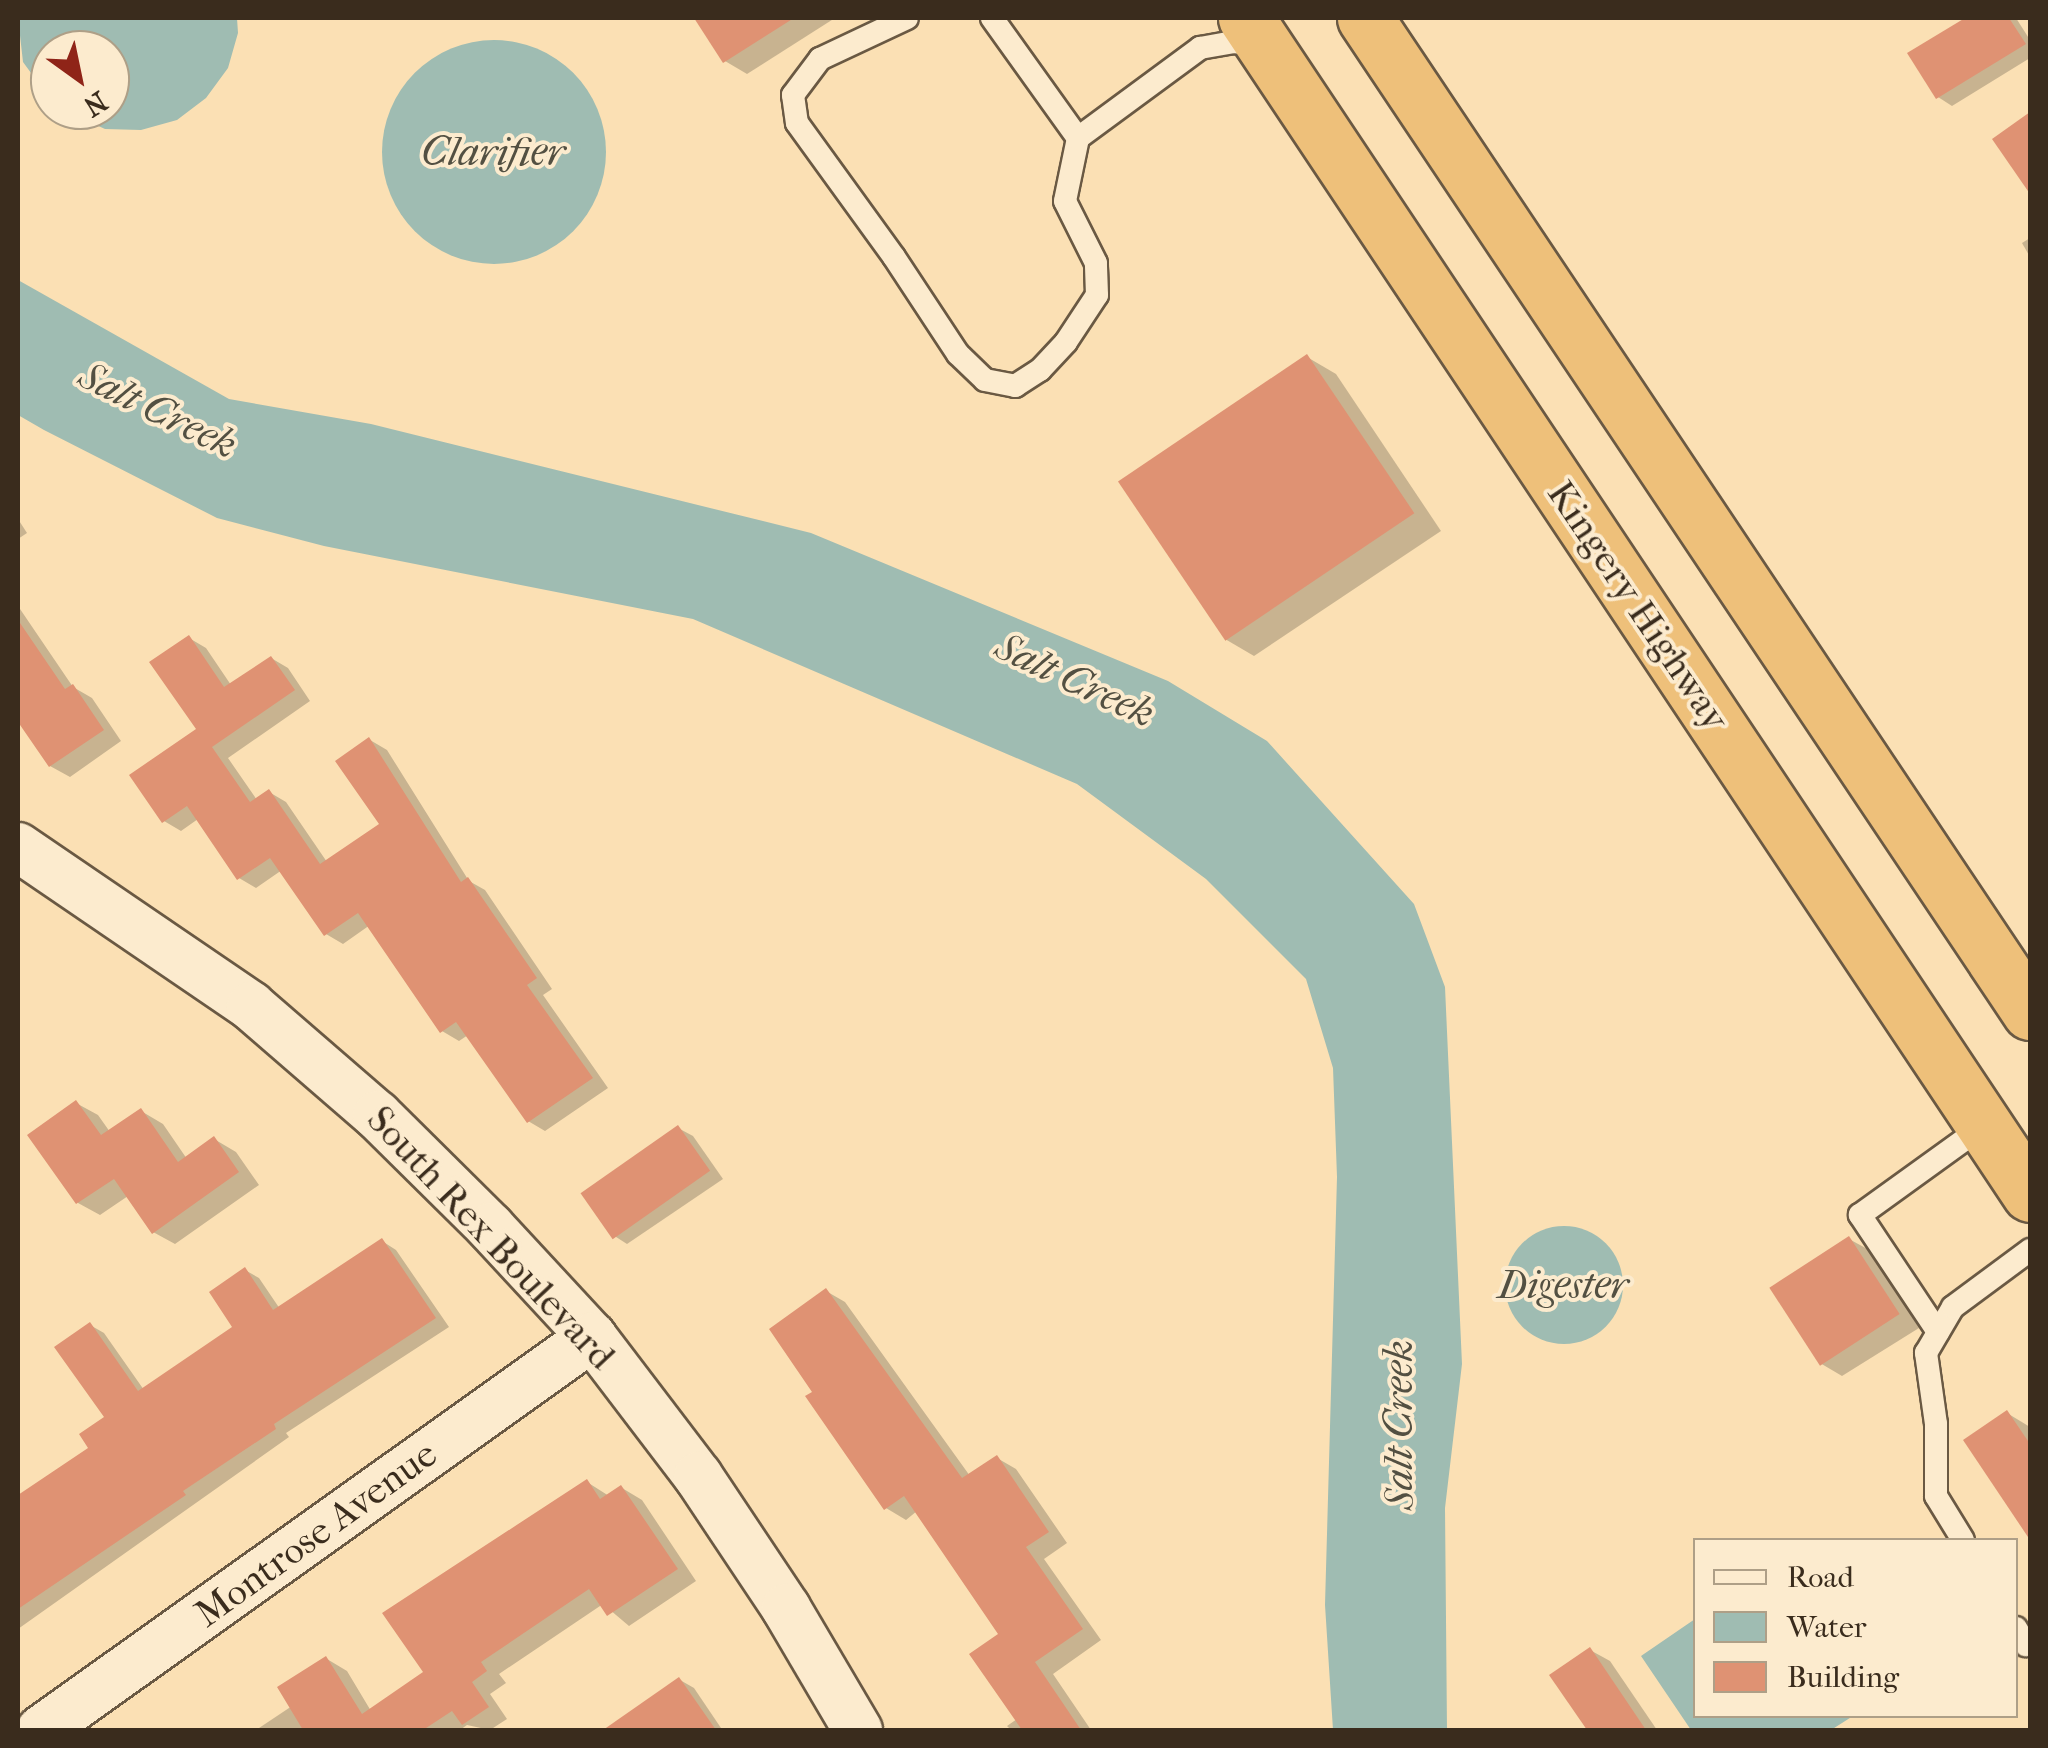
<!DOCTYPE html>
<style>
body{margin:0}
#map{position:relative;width:2048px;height:1748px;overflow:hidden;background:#fbe0b4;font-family:"IM FELL French Canon",serif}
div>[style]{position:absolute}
.water>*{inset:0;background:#9fbcb2}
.round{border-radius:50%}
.shadow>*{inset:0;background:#0003}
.building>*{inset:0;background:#df9273;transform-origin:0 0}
.roads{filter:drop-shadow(2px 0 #6a5943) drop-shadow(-2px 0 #6a5943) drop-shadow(0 2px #6a5943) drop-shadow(0 -2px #6a5943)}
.lane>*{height:22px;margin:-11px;padding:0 11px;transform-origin:11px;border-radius:11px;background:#fcebce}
.street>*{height:48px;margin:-24px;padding:0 24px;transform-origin:24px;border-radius:24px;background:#fcebce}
.highway>*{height:55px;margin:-27.5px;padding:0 27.5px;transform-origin:27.5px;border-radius:27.5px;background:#eec07a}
span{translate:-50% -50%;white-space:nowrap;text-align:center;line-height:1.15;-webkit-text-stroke:8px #fcebce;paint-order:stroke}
.street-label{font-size:38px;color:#3a2c1d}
.water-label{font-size:40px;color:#535042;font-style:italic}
.frame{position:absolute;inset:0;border:20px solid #3a2c1d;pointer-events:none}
.legend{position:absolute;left:1693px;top:1538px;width:325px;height:180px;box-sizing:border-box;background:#fcebce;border:2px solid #ae9f87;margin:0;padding:12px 18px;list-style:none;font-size:30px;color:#3a2c1d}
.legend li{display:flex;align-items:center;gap:20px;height:50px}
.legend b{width:50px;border:2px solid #ae9f87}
.north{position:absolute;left:30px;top:30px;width:100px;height:100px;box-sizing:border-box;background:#fcebce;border:2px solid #ae9f87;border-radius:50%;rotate:147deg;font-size:28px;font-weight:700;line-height:40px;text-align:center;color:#3a2c1d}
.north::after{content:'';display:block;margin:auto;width:35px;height:45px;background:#8f2418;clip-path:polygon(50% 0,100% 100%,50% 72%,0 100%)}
</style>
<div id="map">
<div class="water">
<i style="clip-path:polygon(18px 18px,237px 18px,238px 33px,228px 68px,206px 98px,177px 120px,141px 130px,105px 129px,63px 110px,110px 110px,110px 50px,50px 50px,50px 99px,23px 62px)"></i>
<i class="round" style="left:382px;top:40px;width:224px;height:224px"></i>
<i style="clip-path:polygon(18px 280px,229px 399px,371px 424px,811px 533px,1168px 681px,1267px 741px,1414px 904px,1445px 987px,1462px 1364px,1445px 1508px,1447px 1730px,1333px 1730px,1325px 1605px,1337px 1177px,1333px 1068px,1306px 979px,1206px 879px,1077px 784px,693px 619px,324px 546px,217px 518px,44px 430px,18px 415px)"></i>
<i class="round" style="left:1505px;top:1226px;width:118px;height:118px"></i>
<i style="clip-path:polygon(1695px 1619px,1696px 1716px,1853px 1716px,1831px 1730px,1691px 1730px,1641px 1656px)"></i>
</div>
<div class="shadow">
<i style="clip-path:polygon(697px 18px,835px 18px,747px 74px,725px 61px)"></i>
<i style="clip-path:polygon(1970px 18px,2016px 18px,2030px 40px,2030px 58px,1952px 106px,1938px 97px,1911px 54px)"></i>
<i style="clip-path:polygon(2030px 238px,2030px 257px,2022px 243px)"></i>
<i style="clip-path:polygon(1307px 357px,1336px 374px,1441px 531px,1254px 656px,1225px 639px)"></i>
<i style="clip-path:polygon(18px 519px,27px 533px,18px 539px)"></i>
<i style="clip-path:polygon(18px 606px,73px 687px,92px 698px,121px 741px,70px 777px,50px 766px,18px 717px)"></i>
<i style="clip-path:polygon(189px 638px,206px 648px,231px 685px,271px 658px,288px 668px,310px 701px,228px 758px,257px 800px,269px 792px,286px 802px,327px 862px,382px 824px,370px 740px,387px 750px,469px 881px,485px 890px,552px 989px,543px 995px,608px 1088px,545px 1131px,528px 1121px,468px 1035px,459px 1041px,442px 1031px,370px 925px,343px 944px,326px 934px,282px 870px,256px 888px,239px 878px,198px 819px,181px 831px,164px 821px,199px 730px)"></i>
<i style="clip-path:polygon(76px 1103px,98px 1115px,110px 1132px,141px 1111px,163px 1124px,187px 1159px,214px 1139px,236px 1152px,259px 1185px,175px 1244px,153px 1232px,128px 1196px,100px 1215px,78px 1203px)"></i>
<i style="clip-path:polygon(678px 1128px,693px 1136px,723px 1179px,627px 1244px,613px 1235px)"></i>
<i style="clip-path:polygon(1849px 1239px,1871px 1251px,1919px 1328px,1842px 1376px,1820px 1363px)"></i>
<i style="clip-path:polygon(382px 1241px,396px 1250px,449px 1327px,286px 1433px,289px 1437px,18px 1629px,18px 1500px,92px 1449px,107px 1417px,90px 1325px,104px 1333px,144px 1390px,235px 1328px,245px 1270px,259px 1278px,280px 1309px)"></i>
<i style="clip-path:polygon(826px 1291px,845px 1302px,970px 1476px,997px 1458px,1016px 1469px,1067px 1543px,1044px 1559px,1101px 1640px,1053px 1674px,1091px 1730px,1011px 1730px,1007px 1726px,1017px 1719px,1001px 1634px,917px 1511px,906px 1520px,886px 1508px,816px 1392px)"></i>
<i style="clip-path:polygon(2007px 1413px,2030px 1427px,2030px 1536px,1966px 1441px)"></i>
<i style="clip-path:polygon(587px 1482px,609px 1496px,622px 1488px,642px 1500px,696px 1581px,629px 1626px,603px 1604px,499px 1674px,506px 1683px,490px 1694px,507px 1719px,490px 1730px,467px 1725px,460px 1730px,256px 1730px,292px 1706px,327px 1659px,347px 1671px,371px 1711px,426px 1672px)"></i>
<i style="clip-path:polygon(1590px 1650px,1610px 1661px,1657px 1730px,1590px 1730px,1552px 1675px)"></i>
<i style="clip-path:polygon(680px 1680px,694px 1688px,721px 1728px,640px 1730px,629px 1715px)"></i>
</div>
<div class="building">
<i style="clip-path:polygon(694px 18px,794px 18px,723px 63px)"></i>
<i style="clip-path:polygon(1965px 18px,2009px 18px,2026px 44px,1936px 99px,1907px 53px)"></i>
<i style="clip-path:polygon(2030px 112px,2030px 194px,1992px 139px)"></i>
<i style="left:1307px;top:354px;width:192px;height:228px;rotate:56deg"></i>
<i style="clip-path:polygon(18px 620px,65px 689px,73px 684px,104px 730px,49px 767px,18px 722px)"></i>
<i style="clip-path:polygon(189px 635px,224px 687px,271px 656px,295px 690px,212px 747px,250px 802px,269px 789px,320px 864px,379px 824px,335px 761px,369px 737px,461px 882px,468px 877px,537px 978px,527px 985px,593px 1078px,527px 1123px,456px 1022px,440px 1033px,358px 913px,324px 936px,270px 858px,237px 880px,187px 806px,162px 823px,129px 775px,196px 729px,149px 662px)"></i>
<i style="clip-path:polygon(76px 1100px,101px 1135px,141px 1108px,178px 1162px,214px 1136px,239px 1172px,152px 1234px,114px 1179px,76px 1204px,27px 1135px)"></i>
<i style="left:678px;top:1125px;width:56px;height:119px;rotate:55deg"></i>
<i style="left:1849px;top:1236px;width:93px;height:95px;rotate:57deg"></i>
<i style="clip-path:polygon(382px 1238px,436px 1318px,274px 1424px,276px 1429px,183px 1491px,186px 1495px,18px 1609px,18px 1495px,88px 1448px,79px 1434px,104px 1417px,54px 1347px,90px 1322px,138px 1391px,232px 1327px,209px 1292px,245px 1267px,273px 1310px)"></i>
<i style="clip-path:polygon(826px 1288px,962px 1478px,997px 1455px,1049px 1532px,1026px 1547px,1083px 1629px,1035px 1662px,1081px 1730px,1022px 1730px,969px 1654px,998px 1634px,904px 1496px,884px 1510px,805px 1396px,812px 1392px,769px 1329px)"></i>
<i style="clip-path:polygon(2007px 1410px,2030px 1444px,2030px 1540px,1963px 1440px)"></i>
<i style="clip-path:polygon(587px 1479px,600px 1499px,621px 1485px,678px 1569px,607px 1616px,589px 1589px,481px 1662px,487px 1671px,472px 1682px,489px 1707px,462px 1725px,452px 1711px,423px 1730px,303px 1730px,277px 1687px,326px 1656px,362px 1714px,423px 1672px,382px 1613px)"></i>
<i style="clip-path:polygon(1590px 1647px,1646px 1730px,1587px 1730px,1549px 1675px)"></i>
<i style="clip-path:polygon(679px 1677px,716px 1730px,603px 1730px)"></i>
</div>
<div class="roads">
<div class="lane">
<i style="left:907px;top:18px;width:96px;rotate:154.8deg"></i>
<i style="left:820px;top:59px;width:45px;rotate:126.9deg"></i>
<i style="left:793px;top:95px;width:28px;rotate:82deg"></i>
<i style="left:797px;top:123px;width:165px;rotate:54.1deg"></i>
<i style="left:894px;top:257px;width:116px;rotate:56.6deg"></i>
<i style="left:958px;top:354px;width:37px;rotate:44deg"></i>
<i style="left:985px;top:380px;width:31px;rotate:11deg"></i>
<i style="left:1015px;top:386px;width:30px;rotate:-33deg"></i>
<i style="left:1040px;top:370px;width:38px;rotate:-47deg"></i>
<i style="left:1066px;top:342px;width:56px;rotate:-56.6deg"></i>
<i style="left:1097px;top:295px;width:32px;rotate:-92deg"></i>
<i style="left:1096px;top:263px;width:69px;rotate:-116.6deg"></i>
<i style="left:1065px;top:201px;width:64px;rotate:-78.3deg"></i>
<i style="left:1078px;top:138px;width:152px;rotate:-36.4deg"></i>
<i style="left:1200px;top:48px;width:35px;rotate:-10deg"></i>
<i style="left:1234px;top:42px;width:23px;rotate:7deg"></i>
<i style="left:992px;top:18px;width:148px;rotate:54.4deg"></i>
<i style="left:1938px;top:1332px;width:141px;rotate:-123.7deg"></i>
<i style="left:1860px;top:1215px;width:154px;rotate:-35.8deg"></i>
<i style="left:1963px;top:1540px;width:52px;rotate:-121.5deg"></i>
<i style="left:1936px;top:1496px;width:72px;rotate:-90deg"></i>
<i style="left:1936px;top:1424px;width:72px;rotate:-98deg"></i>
<i style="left:1926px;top:1353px;width:53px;rotate:-59.6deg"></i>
<i style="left:1953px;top:1307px;width:96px;rotate:-36.5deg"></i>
<i style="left:2016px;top:1628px;width:20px;rotate:60deg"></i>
</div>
<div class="street">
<i style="left:18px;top:847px;width:282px;rotate:34.3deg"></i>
<i style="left:251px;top:1006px;width:167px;rotate:40.9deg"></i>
<i style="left:377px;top:1115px;width:159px;rotate:44.7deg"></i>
<i style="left:490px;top:1227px;width:150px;rotate:47.2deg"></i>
<i style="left:592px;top:1337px;width:175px;rotate:52.7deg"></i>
<i style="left:698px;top:1476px;width:159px;rotate:56.3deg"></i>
<i style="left:786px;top:1608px;width:142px;rotate:59.5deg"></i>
<i style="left:41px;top:1730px;width:677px;rotate:-35.5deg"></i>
</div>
<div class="highway">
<i style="left:1246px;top:18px;width:1413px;rotate:56.31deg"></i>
<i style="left:1365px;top:18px;width:1196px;rotate:56.22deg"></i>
</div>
</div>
<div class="street-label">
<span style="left:1638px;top:606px;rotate:56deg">Kingery Highway</span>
<span style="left:491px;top:1238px;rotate:47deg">South Rex Boulevard</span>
<span style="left:316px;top:1534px;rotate:-36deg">Montrose Avenue</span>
</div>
<div class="water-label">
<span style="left:493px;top:152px">Clarifier</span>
<span style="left:158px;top:410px;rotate:26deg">Salt Creek</span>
<span style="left:1075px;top:680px;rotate:25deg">Salt Creek</span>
<span style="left:1563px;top:1285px">Digester</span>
<span style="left:1399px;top:1425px;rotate:-90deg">Salt Creek</span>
</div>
<div class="frame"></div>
<ul class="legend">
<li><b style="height:12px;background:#fcebce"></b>Road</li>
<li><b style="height:28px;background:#9fbcb2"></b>Water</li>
<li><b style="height:28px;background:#df9273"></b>Building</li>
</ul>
<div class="north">N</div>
</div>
